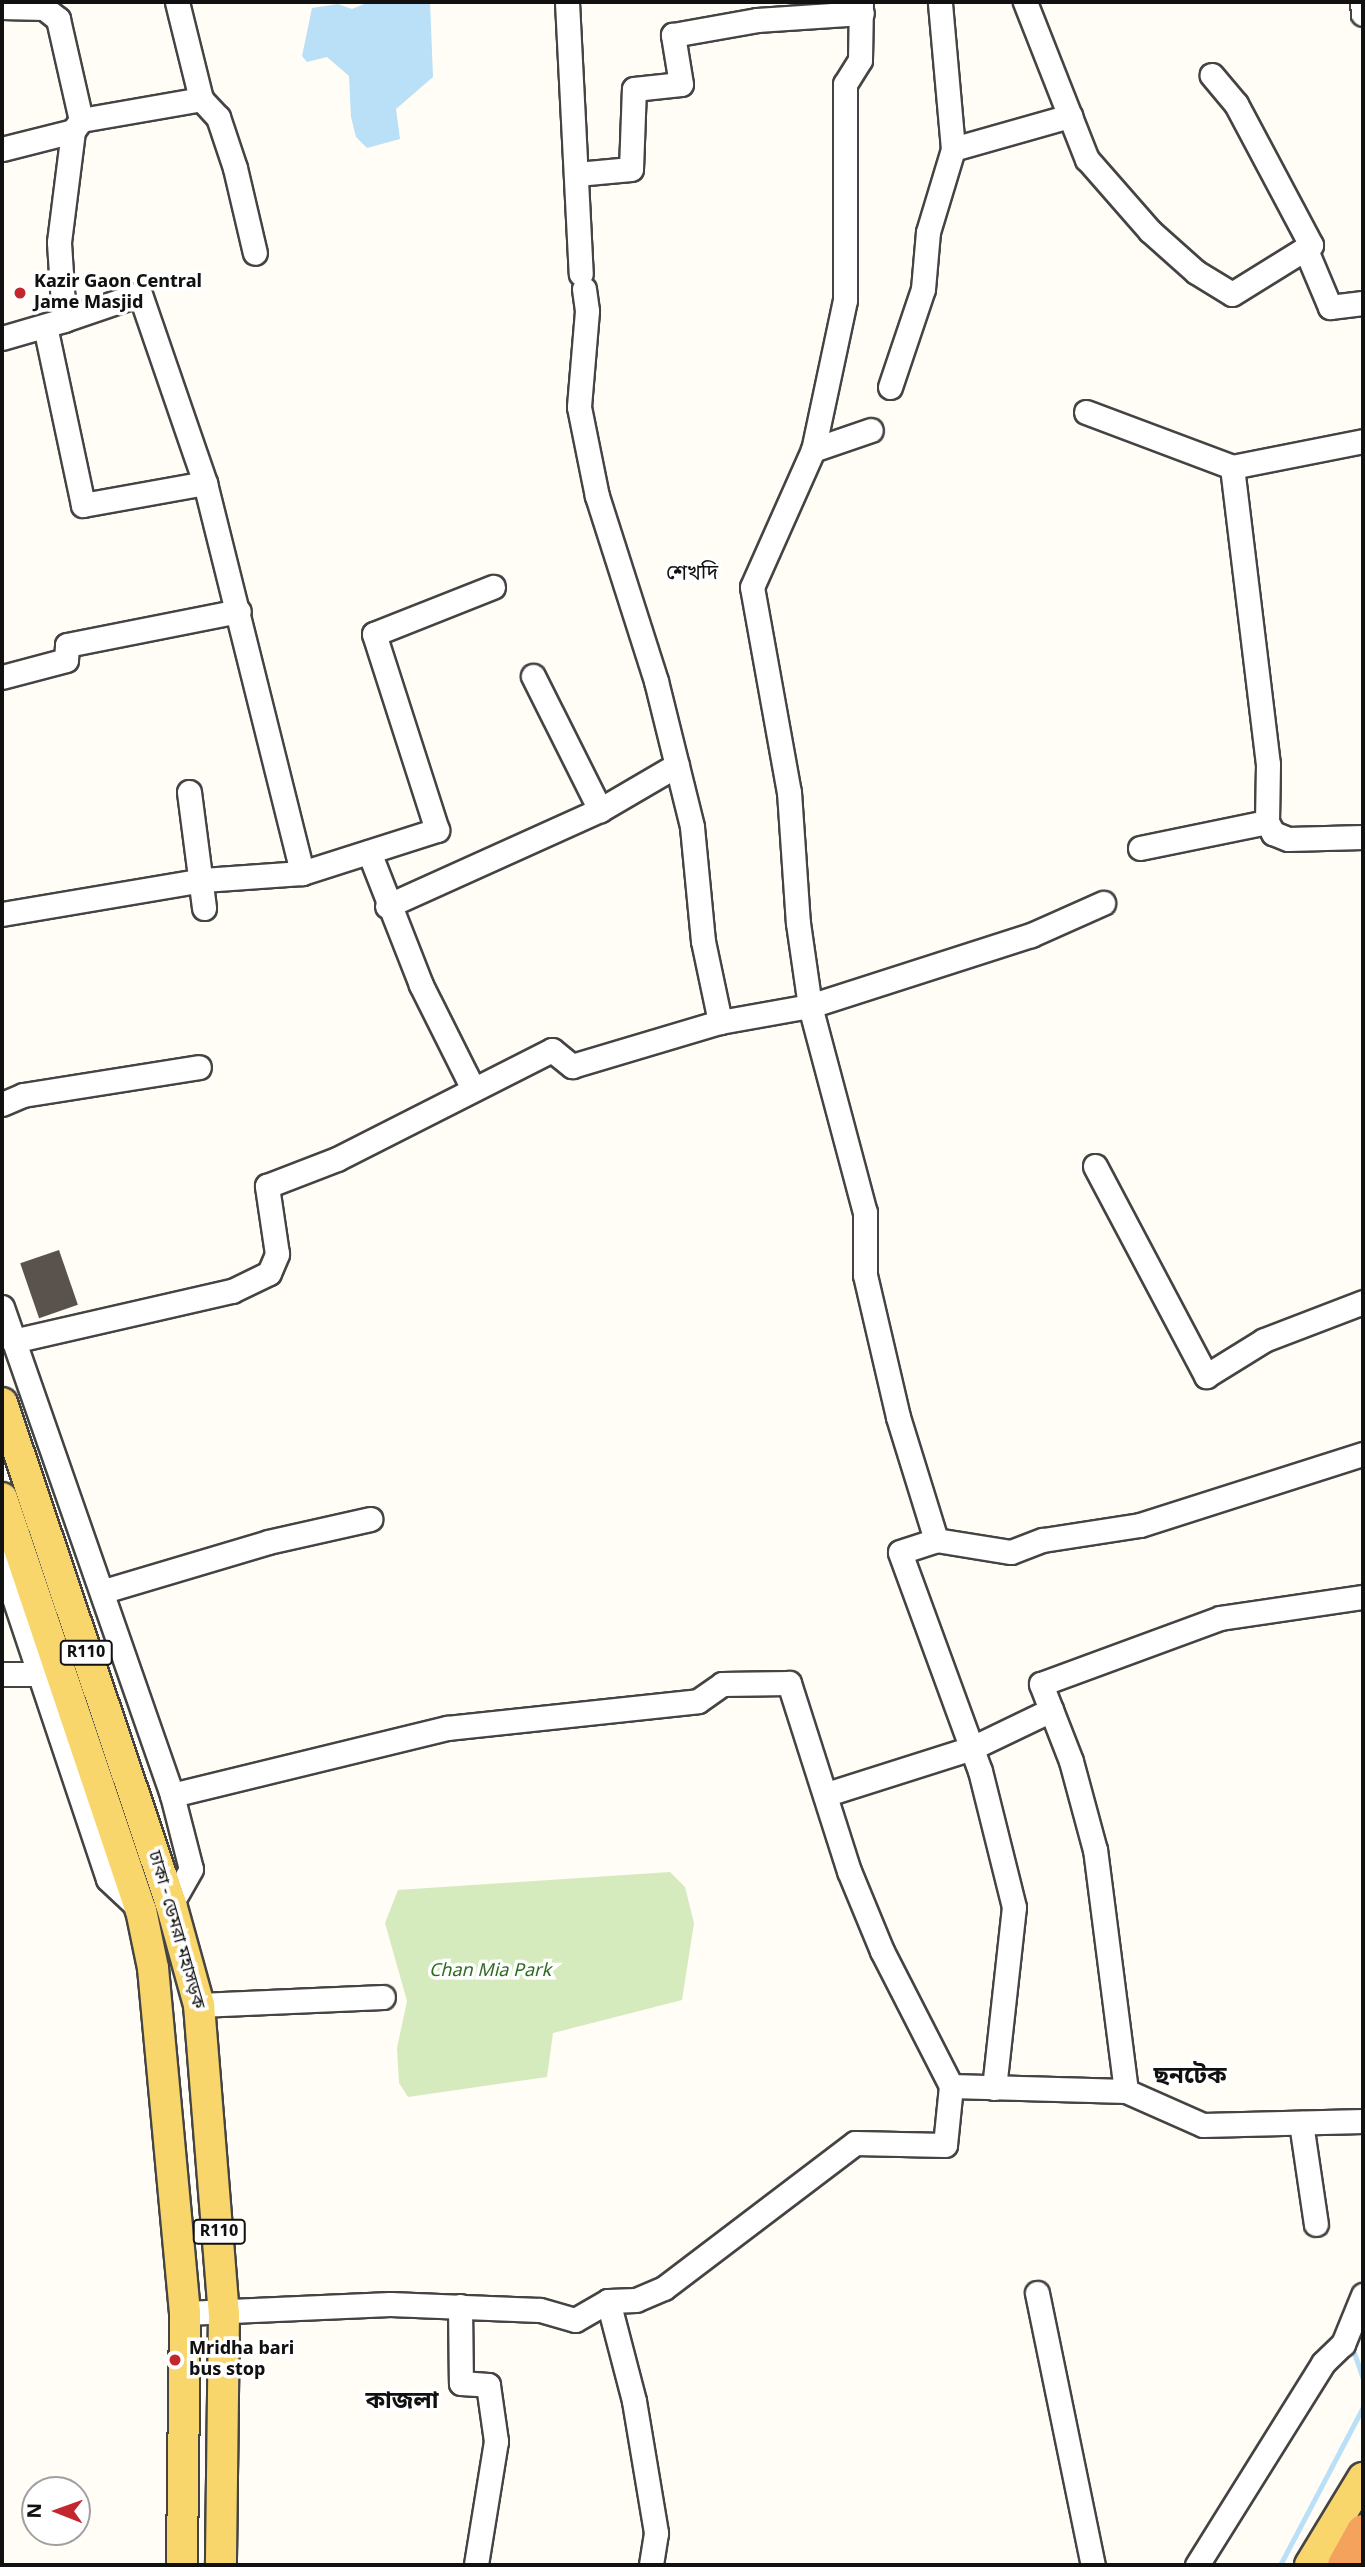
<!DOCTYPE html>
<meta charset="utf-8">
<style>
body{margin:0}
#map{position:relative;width:1365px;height:2567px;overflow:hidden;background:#fffdf5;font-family:Georgia,"Noto Sans Bengali",serif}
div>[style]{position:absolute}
.green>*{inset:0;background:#d5ebbd}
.water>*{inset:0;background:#b9e0f7}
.stream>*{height:5px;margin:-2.5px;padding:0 2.5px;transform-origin:2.5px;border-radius:2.5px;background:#b9e0f7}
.building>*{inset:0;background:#5a524d;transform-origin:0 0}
.roads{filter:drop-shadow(2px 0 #444) drop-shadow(-2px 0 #444) drop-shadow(0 2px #444) drop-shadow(0 -2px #444)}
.minor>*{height:23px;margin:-11.5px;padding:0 11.5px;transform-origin:11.5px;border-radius:11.5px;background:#fff}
.major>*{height:30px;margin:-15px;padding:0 15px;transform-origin:15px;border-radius:15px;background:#f9d66b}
.highway>*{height:35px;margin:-17.5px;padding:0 17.5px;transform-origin:17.5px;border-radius:17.5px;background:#f5a25d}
.dots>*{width:19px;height:19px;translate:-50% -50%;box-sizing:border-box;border:4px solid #fff;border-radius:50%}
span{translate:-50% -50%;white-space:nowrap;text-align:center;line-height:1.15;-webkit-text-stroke:7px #fff;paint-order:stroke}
.shield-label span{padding:2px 5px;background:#fff;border:2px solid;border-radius:5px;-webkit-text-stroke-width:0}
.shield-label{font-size:16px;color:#111;font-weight:700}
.poi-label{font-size:18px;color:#111;font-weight:700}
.left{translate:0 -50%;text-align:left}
.street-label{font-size:18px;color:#111}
.park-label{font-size:18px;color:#2f6b1f;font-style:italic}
.quarter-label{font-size:21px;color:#111}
.district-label{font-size:24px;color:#111;font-weight:700}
.frame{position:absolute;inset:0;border:4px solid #111;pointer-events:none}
.north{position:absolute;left:21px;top:2476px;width:70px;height:70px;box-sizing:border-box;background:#fff;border:2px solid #a0a0a0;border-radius:50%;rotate:271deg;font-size:19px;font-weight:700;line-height:28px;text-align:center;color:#111}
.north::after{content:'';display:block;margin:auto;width:24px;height:32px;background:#c4262e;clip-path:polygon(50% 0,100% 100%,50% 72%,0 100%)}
</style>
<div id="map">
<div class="green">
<i style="clip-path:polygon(670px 1872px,685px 1887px,694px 1923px,682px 2000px,553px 2033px,547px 2077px,408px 2097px,399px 2083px,397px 2048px,407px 2001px,385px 1923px,398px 1890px)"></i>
</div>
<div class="water">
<i style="clip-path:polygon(369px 2px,430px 2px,433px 77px,396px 109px,400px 139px,367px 148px,356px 137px,351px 117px,349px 76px,327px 57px,307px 62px,302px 56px,312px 8px,338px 4px,352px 9px)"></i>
</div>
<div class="stream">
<i style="left:1351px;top:2344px;width:37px;rotate:71deg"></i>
<i style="left:1280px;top:2565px;width:178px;rotate:-62.3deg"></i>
</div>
<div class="building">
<i style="left:59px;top:1250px;width:58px;height:41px;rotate:71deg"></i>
</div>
<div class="roads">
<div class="minor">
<i style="left:177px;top:2px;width:100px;rotate:76.1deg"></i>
<i style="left:201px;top:99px;width:25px;rotate:47deg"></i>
<i style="left:218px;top:117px;width:54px;rotate:71.6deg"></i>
<i style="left:235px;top:168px;width:87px;rotate:76.8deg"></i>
<i style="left:567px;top:2px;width:272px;rotate:87.1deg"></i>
<i style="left:861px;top:2px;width:58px;rotate:91deg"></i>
<i style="left:860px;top:60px;width:28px;rotate:122deg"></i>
<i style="left:845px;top:84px;width:216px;rotate:90deg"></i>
<i style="left:845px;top:300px;width:153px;rotate:102deg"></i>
<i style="left:813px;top:450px;width:150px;rotate:114deg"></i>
<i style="left:752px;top:587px;width:208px;rotate:79.8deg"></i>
<i style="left:789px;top:792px;width:131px;rotate:86.1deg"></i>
<i style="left:798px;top:923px;width:84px;rotate:81.8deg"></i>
<i style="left:810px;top:1006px;width:213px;rotate:75.1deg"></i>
<i style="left:865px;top:1212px;width:63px;rotate:90deg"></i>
<i style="left:865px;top:1275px;width:146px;rotate:76.9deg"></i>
<i style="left:898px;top:1417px;width:129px;rotate:72.8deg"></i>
<i style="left:1025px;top:2px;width:169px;rotate:68.5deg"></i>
<i style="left:1087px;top:159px;width:96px;rotate:48.8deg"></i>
<i style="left:1150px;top:231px;width:62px;rotate:41.7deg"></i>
<i style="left:1196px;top:272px;width:42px;rotate:31.4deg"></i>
<i style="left:1232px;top:294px;width:93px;rotate:-31.8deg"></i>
<i style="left:1311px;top:245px;width:160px;rotate:-118deg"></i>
<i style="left:1236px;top:104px;width:38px;rotate:-130deg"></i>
<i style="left:1362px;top:2px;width:12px;rotate:85deg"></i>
<i style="left:2px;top:7px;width:42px;rotate:1.4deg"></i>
<i style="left:44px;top:8px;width:18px;rotate:38deg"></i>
<i style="left:58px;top:19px;width:104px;rotate:77.2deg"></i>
<i style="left:2px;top:149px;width:73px;rotate:-14.2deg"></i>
<i style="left:953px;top:149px;width:122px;rotate:-15.8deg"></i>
<i style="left:577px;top:174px;width:54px;rotate:-5.3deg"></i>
<i style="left:631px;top:169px;width:80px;rotate:-87.9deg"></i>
<i style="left:634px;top:89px;width:47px;rotate:-6.1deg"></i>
<i style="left:681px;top:84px;width:50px;rotate:-99.3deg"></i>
<i style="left:673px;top:35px;width:85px;rotate:-10.1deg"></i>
<i style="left:757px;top:20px;width:105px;rotate:-3.8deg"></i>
<i style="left:1306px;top:250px;width:62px;rotate:67.2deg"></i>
<i style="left:1330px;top:307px;width:33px;rotate:-7deg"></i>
<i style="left:584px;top:289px;width:22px;rotate:82deg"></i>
<i style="left:587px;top:311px;width:96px;rotate:94.8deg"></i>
<i style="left:579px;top:407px;width:91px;rotate:78.6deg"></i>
<i style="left:597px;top:496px;width:194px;rotate:72.3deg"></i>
<i style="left:656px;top:681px;width:150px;rotate:76.1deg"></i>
<i style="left:692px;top:827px;width:115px;rotate:84.5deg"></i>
<i style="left:703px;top:941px;width:83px;rotate:78.1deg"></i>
<i style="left:64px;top:320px;width:80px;rotate:-18.9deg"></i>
<i style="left:140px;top:294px;width:200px;rotate:71deg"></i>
<i style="left:205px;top:483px;width:402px;rotate:76deg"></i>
<i style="left:45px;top:326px;width:183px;rotate:78deg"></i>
<i style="left:83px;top:505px;width:124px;rotate:-10.2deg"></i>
<i style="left:2px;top:338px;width:65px;rotate:-16.2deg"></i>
<i style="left:64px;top:320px;width:78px;rotate:-93.7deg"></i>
<i style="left:59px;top:242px;width:112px;rotate:-82.8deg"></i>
<i style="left:73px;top:131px;width:14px;rotate:-54deg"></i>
<i style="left:81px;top:120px;width:122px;rotate:-9.9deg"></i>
<i style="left:890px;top:387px;width:103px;rotate:-71.4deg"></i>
<i style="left:923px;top:289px;width:57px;rotate:-85deg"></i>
<i style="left:928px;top:232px;width:87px;rotate:-73.2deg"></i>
<i style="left:953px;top:149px;width:148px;rotate:-95.1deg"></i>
<i style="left:1086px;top:412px;width:156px;rotate:20.6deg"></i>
<i style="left:1232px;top:467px;width:134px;rotate:-11.2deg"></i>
<i style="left:813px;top:450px;width:61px;rotate:-19deg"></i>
<i style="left:1232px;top:467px;width:299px;rotate:83.1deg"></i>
<i style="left:1268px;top:764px;width:58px;rotate:91deg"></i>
<i style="left:1267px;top:822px;width:13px;rotate:61deg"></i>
<i style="left:1273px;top:833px;width:16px;rotate:22deg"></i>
<i style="left:1288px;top:839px;width:75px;rotate:-1.5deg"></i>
<i style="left:533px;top:676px;width:150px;rotate:63.4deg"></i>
<i style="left:2px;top:677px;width:66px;rotate:-14.9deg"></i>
<i style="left:66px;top:660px;width:15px;rotate:-86deg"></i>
<i style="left:67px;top:645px;width:175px;rotate:-11.2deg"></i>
<i style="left:189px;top:792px;width:117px;rotate:82.6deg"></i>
<i style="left:1140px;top:848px;width:130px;rotate:-11.6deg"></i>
<i style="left:369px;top:852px;width:143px;rotate:68.6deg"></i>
<i style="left:421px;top:985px;width:116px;rotate:63.4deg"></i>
<i style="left:387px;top:906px;width:234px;rotate:-24.3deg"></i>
<i style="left:600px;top:810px;width:89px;rotate:-30.3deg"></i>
<i style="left:2px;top:914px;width:204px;rotate:-9.6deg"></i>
<i style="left:203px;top:880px;width:99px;rotate:-4deg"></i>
<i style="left:302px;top:873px;width:142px;rotate:-17.7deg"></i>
<i style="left:437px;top:830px;width:206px;rotate:-107.8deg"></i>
<i style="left:374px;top:634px;width:128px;rotate:-21.6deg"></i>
<i style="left:2px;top:1104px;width:23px;rotate:-23deg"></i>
<i style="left:23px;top:1095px;width:178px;rotate:-9deg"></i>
<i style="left:1095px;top:1166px;width:238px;rotate:62.1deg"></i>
<i style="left:1206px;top:1376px;width:68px;rotate:-31.8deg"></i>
<i style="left:1264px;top:1340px;width:106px;rotate:-21deg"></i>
<i style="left:2px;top:1307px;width:517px;rotate:70.79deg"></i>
<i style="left:172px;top:1795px;width:76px;rotate:75.6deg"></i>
<i style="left:191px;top:1869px;width:40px;rotate:119.7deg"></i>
<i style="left:13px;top:1341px;width:225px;rotate:-12.9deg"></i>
<i style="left:232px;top:1291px;width:41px;rotate:-25.9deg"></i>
<i style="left:269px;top:1273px;width:21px;rotate:-67deg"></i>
<i style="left:277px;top:1254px;width:69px;rotate:-98.4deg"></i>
<i style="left:267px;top:1186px;width:75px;rotate:-21.1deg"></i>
<i style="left:337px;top:1159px;width:241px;rotate:-26.9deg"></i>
<i style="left:552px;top:1050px;width:26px;rotate:39deg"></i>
<i style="left:572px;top:1066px;width:154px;rotate:-16.6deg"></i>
<i style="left:720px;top:1022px;width:91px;rotate:-10.1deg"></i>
<i style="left:810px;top:1006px;width:232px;rotate:-17.8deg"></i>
<i style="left:1031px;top:935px;width:79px;rotate:-24deg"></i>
<i style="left:2px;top:1562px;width:334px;rotate:71.5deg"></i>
<i style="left:108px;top:1879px;width:45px;rotate:43.2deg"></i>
<i style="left:104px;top:1591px;width:171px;rotate:-16.6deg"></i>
<i style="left:268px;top:1542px;width:105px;rotate:-12.7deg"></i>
<i style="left:2px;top:1674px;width:38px"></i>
<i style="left:827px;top:1794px;width:152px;rotate:-17.6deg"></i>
<i style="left:972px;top:1748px;width:88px;rotate:-25.7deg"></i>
<i style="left:172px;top:1795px;width:283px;rotate:-13.7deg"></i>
<i style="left:447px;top:1728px;width:252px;rotate:-6.1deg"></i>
<i style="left:698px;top:1701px;width:29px;rotate:-35deg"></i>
<i style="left:722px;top:1684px;width:67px;rotate:-0.9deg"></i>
<i style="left:789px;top:1683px;width:197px;rotate:72.3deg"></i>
<i style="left:849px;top:1871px;width:87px;rotate:67.6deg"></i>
<i style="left:882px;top:1951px;width:152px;rotate:62.9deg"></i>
<i style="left:951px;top:2086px;width:59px;rotate:95.8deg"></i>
<i style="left:945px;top:2145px;width:90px;rotate:-178.7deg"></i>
<i style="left:855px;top:2143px;width:240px;rotate:142.8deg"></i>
<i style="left:664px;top:2288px;width:30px;rotate:157deg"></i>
<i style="left:636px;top:2300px;width:28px;rotate:178deg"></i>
<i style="left:608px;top:2301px;width:38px;rotate:150deg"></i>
<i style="left:575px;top:2320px;width:37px;rotate:-164deg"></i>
<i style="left:539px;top:2310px;width:149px;rotate:-177.7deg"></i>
<i style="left:390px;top:2304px;width:205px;rotate:177.5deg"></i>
<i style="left:199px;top:2005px;width:184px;rotate:-2.5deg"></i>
<i style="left:951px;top:2086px;width:175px;rotate:1.6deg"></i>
<i style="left:1126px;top:2091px;width:84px;rotate:23.8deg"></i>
<i style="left:1203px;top:2125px;width:160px;rotate:-1.4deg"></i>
<i style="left:994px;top:2088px;width:182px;rotate:-83.7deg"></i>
<i style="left:1014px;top:1907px;width:140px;rotate:-104deg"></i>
<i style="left:980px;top:1771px;width:233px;rotate:-110.1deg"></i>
<i style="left:900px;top:1552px;width:38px;rotate:-18deg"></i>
<i style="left:936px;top:1540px;width:76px;rotate:9.1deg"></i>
<i style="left:1011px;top:1552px;width:34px;rotate:-21deg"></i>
<i style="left:1043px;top:1540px;width:98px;rotate:-8.8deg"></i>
<i style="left:1140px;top:1525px;width:234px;rotate:-17.7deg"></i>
<i style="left:1126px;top:2091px;width:243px;rotate:-97.3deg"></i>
<i style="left:1095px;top:1850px;width:92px;rotate:-105.1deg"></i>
<i style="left:1071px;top:1761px;width:83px;rotate:-111.3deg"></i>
<i style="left:1041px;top:1684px;width:191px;rotate:-20.2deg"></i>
<i style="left:1220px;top:1618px;width:145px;rotate:-8.4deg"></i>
<i style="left:1301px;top:2123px;width:102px;rotate:81.6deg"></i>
<i style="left:1037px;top:2293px;width:278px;rotate:78.4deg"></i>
<i style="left:608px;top:2301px;width:103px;rotate:75.4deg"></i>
<i style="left:634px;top:2401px;width:134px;rotate:80.5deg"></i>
<i style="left:656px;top:2533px;width:32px;rotate:99deg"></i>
<i style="left:460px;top:2306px;width:77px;rotate:89.3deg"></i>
<i style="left:461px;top:2383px;width:27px;rotate:4deg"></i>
<i style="left:488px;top:2385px;width:57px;rotate:81.9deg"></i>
<i style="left:496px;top:2441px;width:126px;rotate:99.2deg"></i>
<i style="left:1197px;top:2565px;width:238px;rotate:-58deg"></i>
<i style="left:1323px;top:2363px;width:28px;rotate:-44deg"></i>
<i style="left:1343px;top:2344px;width:53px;rotate:-67.8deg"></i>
</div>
<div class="major">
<i style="left:2px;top:1403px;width:529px;rotate:71.36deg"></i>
<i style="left:171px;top:1904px;width:105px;rotate:74.5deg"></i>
<i style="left:199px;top:2005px;width:309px;rotate:85.4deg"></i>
<i style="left:224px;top:2313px;width:252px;rotate:90.7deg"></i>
<i style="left:2px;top:1498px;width:435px;rotate:71.4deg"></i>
<i style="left:141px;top:1910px;width:59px;rotate:78.3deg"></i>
<i style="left:153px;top:1968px;width:346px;rotate:84.7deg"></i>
<i style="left:185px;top:2313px;width:252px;rotate:90.7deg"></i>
<i style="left:1310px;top:2565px;width:102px;rotate:-58.7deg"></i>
</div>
<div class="highway">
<i style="left:1345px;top:2565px;width:38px;rotate:-61deg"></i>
</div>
</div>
<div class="dots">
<i style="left:20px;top:293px;background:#c4262e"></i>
<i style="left:175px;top:2360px;background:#c4262e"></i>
</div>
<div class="shield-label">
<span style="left:86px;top:1653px">R110</span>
<span style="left:219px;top:2232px">R110</span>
</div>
<div class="poi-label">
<span class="left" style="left:34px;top:293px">Kazir Gaon Central<br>Jame Masjid</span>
<span class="left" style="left:189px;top:2360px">Mridha bari<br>bus stop</span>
</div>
<div class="street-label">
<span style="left:176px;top:1930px;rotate:74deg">ঢাকা - ডেমরা মহাসড়ক</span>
</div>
<div class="park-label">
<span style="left:490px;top:1971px">Chan Mia Park</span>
</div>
<div class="quarter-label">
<span style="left:692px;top:574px">শেখদি</span>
</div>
<div class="district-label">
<span style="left:1190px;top:2078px">ছনটেক</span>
<span style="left:402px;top:2403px">কাজলা</span>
</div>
<div class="frame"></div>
<div class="north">N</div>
</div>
